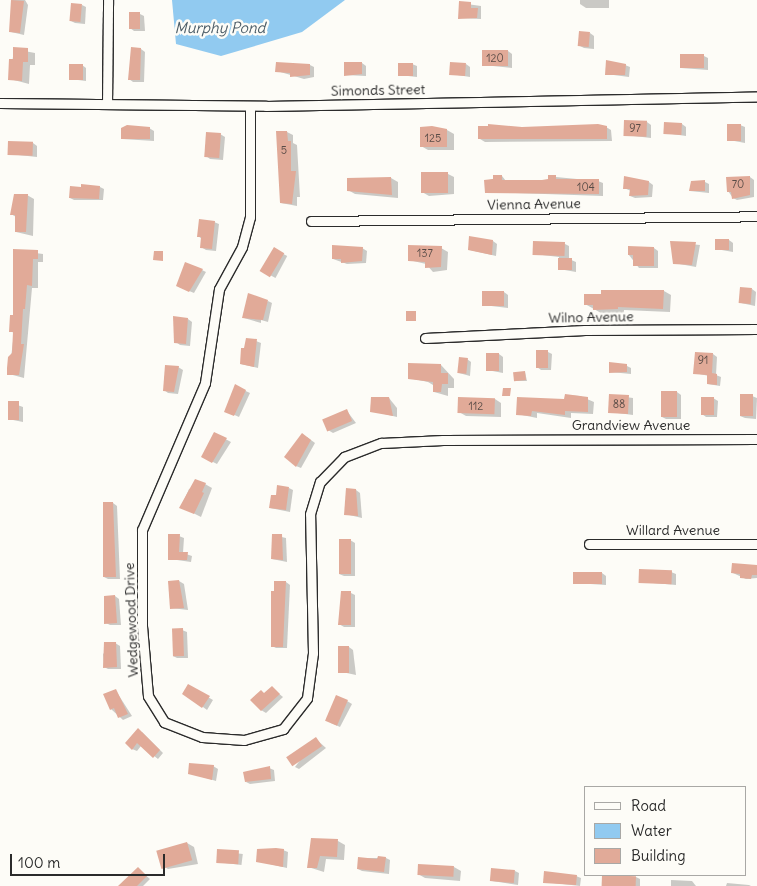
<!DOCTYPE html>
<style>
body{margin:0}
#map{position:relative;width:757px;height:886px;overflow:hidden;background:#fdfcf7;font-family:Delius,sans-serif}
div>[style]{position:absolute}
.water>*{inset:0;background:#91caf0}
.shadow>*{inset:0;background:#0003;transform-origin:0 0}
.building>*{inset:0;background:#e1aa98;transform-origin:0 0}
.roads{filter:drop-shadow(1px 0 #2b2b2b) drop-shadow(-1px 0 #2b2b2b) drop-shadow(0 1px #2b2b2b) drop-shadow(0 -1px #2b2b2b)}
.minor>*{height:9px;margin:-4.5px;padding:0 4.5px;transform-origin:4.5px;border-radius:4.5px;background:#fdfcf7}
span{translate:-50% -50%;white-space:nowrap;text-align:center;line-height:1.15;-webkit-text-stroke:5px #fdfcf7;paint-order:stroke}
.number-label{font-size:11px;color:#584b46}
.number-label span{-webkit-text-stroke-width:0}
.street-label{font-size:14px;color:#2b2b2b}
.water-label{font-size:15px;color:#4a5b66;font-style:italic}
.legend{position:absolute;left:584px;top:786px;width:162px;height:90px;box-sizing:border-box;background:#fdfcf7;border:1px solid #a9a8a5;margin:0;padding:6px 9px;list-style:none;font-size:15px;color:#2b2b2b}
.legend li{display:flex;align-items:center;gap:10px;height:25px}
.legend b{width:25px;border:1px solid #a9a8a5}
.scale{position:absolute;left:10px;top:854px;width:155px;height:22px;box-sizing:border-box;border:2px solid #2b2b2b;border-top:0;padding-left:6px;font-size:15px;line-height:18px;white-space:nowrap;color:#2b2b2b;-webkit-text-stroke:4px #fdfcf7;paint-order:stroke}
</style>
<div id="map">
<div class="water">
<i style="clip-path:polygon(172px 0,345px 0,302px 32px,221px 56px,176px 44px)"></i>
</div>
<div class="shadow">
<i style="clip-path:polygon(12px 0,25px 0,28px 5px,24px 35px,11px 32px)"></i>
<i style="clip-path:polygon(580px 0,609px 0,609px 8px,586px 8px,580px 4px)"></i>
<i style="clip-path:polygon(460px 3px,481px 6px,481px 19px,459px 18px)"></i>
<i style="clip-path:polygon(82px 5px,86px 7px,85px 24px,75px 23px,71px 21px)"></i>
<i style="clip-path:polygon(140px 14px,144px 16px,145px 31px,134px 31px,130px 28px)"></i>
<i style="clip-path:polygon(590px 33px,594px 36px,594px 49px,584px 48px,580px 46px)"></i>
<i style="clip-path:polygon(14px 49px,35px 53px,35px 65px,30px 65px,29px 84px,10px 79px)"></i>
<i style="clip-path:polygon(141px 49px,145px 52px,144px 82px,133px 82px,129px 79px)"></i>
<i style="clip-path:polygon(508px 51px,512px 54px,512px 68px,483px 65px)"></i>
<i style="clip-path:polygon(704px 56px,708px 58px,708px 70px,681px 68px)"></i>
<i style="clip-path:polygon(362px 63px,366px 66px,366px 76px,345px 75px)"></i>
<i style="clip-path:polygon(412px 64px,417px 66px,417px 77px,399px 75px)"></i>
<i style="clip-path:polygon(466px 64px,470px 67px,470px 77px,451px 74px)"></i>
<i style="clip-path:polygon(82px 65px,86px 68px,86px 81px,70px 79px)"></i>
<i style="clip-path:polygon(310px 65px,314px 67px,314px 77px,304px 79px,277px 71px)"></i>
<i style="clip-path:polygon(625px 65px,630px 67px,629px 77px,606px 74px)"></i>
<i style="clip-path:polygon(647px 122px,651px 125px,651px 138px,625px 135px)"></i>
<i style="clip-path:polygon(682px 124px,686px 127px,686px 136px,665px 133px)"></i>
<i style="clip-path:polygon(740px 125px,745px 127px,745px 143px,729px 140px)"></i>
<i style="clip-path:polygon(606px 127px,611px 130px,612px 141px,485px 142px,480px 139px,490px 128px)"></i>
<i style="clip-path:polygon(149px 128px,154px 131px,154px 141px,122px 139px)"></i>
<i style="clip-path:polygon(447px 130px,454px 134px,454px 150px,428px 150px,421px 146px)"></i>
<i style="clip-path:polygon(287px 132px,293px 135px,293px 143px,297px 145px,300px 197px,297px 197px,297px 206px,281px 203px)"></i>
<i style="clip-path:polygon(220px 134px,225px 137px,223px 160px,210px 159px,206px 156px)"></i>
<i style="clip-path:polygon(33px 143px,37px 146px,37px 157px,9px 154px)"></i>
<i style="clip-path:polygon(448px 174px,454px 177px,454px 194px,429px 196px,422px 192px)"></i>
<i style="clip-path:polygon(502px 176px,506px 181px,542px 182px,556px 177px,598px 181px,603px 183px,603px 196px,486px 192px,486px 181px)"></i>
<i style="clip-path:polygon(750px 177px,754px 180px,754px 197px,737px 200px,733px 198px,728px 191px)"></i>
<i style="clip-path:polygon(391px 178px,398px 182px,398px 198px,355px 194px,348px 190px)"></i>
<i style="clip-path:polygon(649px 182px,653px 185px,652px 197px,635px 198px,630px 196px,631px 191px,624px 188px)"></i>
<i style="clip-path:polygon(705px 182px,709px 184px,709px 193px,690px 191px)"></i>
<i style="clip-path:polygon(71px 187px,100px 187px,104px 189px,103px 200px,74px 200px,70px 198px)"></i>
<i style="clip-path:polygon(27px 195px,34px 199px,33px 236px,16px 232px,16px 217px,11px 214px)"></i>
<i style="clip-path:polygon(214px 222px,219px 224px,216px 251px,206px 250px,201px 247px,202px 239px,198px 236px)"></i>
<i style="clip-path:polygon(729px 240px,733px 243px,733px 252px,716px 249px)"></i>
<i style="clip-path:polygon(493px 241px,497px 244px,496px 256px,470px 250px)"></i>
<i style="clip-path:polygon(671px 242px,700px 245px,696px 267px,674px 263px)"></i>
<i style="clip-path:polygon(565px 244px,569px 246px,569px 259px,576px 262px,576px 272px,559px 269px,559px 257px,534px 254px)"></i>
<i style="clip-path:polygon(362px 248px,367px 251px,366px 263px,347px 264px,333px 259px)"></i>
<i style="clip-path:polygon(441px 248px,448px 252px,447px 270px,433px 272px,426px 264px,409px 260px)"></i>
<i style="clip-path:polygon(654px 248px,658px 251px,658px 268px,639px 268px,629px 255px)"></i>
<i style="left:274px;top:249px;width:15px;height:25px;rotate:28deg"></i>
<i style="clip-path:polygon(14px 250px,43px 254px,43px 262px,38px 262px,38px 288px,32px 288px,24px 378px,9px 374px,14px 333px,10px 331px,15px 316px)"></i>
<i style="clip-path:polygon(202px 270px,206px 272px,194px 293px,182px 288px)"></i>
<i style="clip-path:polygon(752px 289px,756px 292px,755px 306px,741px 303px)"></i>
<i style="clip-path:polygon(664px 291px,671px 295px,670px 312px,624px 310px,624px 313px,601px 313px,585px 304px,585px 295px)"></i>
<i style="clip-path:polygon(504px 292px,508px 295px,508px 308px,483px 305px)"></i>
<i style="clip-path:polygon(268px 301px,272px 303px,268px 322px,261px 320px,261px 323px,244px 318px)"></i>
<i style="clip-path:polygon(188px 319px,192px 322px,190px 346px,180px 345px,176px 342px)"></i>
<i style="clip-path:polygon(256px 341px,261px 343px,258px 368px,241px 364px)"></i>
<i style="clip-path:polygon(548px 352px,552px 354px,551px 370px,541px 370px,537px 367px)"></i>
<i style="clip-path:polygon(499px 354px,503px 357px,503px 373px,487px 370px)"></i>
<i style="clip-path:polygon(713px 354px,717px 357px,716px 375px,721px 377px,720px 386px,708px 384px,709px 376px,695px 373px)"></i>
<i style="clip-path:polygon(467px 359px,471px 362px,470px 376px,459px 373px)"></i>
<i style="clip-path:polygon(441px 365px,454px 379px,454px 388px,448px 388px,448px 396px,434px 392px,433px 385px,428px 382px,409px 378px)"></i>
<i style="clip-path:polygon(627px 366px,631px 368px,631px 374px,610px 372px)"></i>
<i style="clip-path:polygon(178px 367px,183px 370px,178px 394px,168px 393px,164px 390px)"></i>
<i style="clip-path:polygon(525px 372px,527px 381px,515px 381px)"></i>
<i style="clip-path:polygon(235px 386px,250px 393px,239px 417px,230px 413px)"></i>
<i style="clip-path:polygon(677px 392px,681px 395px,681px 419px,666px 419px,662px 417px)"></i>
<i style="clip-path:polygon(566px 395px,580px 396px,594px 402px,593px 414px,571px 413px,571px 418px,537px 413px,537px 418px,517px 414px,566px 400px)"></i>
<i style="clip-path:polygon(611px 395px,633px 398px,633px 415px,610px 412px)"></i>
<i style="clip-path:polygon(752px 396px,757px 398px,756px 419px,745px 418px,740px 416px)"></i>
<i style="clip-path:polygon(389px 398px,397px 408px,397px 417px,372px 411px)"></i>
<i style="clip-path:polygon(713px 398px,718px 401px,717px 417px,706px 417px,702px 414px)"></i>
<i style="clip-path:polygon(495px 399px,501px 403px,501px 417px,466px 416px,459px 412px)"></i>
<i style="clip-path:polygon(9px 402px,23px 407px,23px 422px,8px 419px)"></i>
<i style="clip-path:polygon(347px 411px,356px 423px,333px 433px,328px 430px)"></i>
<i style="clip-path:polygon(214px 433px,231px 442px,217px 464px,203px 457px)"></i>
<i style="clip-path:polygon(307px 437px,315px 443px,301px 468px,296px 466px)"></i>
<i style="clip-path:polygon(205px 484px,212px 488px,201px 517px,181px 507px,189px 489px)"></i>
<i style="clip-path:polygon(289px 488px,293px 490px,290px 512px,270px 508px,277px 497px)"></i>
<i style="clip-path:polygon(356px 490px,360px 493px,362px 518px,345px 514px)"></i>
<i style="clip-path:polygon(113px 503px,117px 506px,120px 579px,108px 579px,104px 577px)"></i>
<i style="clip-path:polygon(273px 535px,286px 538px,287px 562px,272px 559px)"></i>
<i style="clip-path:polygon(179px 536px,184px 538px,183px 553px,192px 556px,191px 562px,170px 559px)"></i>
<i style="clip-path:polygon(350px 540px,355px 543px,355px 576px,344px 576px,339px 574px)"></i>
<i style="clip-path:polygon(757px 566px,757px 578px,746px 579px,733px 573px)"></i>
<i style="clip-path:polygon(671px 572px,676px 574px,676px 585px,642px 582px)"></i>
<i style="clip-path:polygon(602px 573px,606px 576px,606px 585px,575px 583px)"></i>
<i style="clip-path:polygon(179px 581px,184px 584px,188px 610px,171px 608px)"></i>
<i style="clip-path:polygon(286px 582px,290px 585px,287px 648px,276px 648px,272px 646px,275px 592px)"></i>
<i style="clip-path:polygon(351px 593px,355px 595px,355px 627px,344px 627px,339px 624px)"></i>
<i style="clip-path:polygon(115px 596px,119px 599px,121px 625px,110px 625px,106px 623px,105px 597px)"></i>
<i style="clip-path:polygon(182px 630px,187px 632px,188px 658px,177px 658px,173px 656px)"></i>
<i style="clip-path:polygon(115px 643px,120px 646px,121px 669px,108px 669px,104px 667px,103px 654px)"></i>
<i style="clip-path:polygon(349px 647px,353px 650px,356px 675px,342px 672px,339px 648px)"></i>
<i style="clip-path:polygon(189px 686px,213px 700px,207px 710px,203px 707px)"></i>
<i style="clip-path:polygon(272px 688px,283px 697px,266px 713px,261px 710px,265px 694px)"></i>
<i style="clip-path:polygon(116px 691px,132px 716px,123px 720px,111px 709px)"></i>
<i style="clip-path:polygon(347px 701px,352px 704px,340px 727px,331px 723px)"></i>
<i style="clip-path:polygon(142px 732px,163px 753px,158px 759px,141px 746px,137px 751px,132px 749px)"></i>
<i style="clip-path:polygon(316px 739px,326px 748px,299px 769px,295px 767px)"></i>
<i style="clip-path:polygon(213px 766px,218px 769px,216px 781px,190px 773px)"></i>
<i style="clip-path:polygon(269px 768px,274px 770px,275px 781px,250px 784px,246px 782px)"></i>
<i style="clip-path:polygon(312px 839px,338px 841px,345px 845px,344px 860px,326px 859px,324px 872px,308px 867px)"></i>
<i style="clip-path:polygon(187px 843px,194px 847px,198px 864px,168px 869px,161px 865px)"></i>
<i style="clip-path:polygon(283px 850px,288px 852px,287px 868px,257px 861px)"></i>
<i style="left:218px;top:851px;width:25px;height:11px;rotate:7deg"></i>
<i style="clip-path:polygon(359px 858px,386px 858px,390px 860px,389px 874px,362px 871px,358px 869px)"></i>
<i style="clip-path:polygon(454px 867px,461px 871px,460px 881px,425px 878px,418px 874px)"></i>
<i style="clip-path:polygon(138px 869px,150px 879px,143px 886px,120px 886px)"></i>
<i style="clip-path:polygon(515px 871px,519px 873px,518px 885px,492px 881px)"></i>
<i style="clip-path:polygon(604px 875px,636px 877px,640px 879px,640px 886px,604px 886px)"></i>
<i style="clip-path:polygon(576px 876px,581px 878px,580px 886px,545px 882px)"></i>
<i style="clip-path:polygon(671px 880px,692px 881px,696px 886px,671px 886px)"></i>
<i style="clip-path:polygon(727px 883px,749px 885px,751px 886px,726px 886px)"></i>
</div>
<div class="building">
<i style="clip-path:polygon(11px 0,24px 1px,20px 33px,9px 32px)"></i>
<i style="clip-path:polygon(459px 1px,471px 2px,471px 8px,478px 8px,477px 18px,458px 19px)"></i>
<i style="left:71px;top:3px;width:11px;height:18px;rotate:5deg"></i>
<i style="left:129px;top:12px;width:11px;height:17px"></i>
<i style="left:579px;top:31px;width:11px;height:15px;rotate:5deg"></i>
<i style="clip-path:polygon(13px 47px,28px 48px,28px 62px,23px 62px,22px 81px,8px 80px,9px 59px,13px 59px)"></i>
<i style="clip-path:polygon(131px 47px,141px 48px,140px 80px,128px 80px)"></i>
<i style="left:482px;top:50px;width:26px;height:16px"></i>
<i style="left:680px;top:54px;width:24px;height:14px"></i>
<i style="clip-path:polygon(606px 60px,626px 64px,625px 75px,605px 75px)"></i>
<i style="clip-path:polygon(276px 62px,310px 64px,310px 75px,290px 77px,290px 73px,275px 72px)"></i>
<i style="clip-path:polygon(344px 62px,362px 62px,362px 74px,344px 76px)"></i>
<i style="left:450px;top:62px;width:16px;height:13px;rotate:4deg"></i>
<i style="left:398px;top:63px;width:15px;height:13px"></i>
<i style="left:69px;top:64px;width:14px;height:16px"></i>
<i style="left:624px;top:120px;width:23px;height:16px;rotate:2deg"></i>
<i style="left:664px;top:122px;width:18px;height:12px;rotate:3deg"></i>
<i style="clip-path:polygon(488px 124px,522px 127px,598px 124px,607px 126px,607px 139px,478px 139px,478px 126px,488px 126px)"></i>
<i style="left:727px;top:124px;width:14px;height:17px"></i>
<i style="clip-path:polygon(127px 125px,150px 127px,150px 139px,121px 139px,121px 128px)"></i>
<i style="clip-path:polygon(432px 126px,447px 129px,447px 147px,420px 147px,420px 127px)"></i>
<i style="clip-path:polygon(276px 131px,287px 131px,288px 141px,291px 141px,291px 171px,296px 171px,292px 204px,280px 203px)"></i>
<i style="left:206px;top:132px;width:15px;height:25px;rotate:4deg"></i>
<i style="left:8px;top:141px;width:25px;height:14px;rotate:2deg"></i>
<i style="left:421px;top:172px;width:27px;height:21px"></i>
<i style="clip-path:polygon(493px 175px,502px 175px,502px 180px,542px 180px,548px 179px,548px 175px,556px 175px,556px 179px,599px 179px,599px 194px,485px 193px,484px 180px,493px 179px)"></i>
<i style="clip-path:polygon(624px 176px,649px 181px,648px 195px,629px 196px,630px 189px,623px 189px)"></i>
<i style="clip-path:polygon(750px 176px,750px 195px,732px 199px,731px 192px,727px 192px,726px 177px)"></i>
<i style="clip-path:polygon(391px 177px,392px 195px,347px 191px,347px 178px)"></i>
<i style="clip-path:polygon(705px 180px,705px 191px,689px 191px,691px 181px)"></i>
<i style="clip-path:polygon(81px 184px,100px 186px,99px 199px,69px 198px,70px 186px,81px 187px)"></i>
<i style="clip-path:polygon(14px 194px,28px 194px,26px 232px,15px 232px,15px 215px,10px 215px)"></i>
<i style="clip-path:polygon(199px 219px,215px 221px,212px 249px,200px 248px,201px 237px,197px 237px)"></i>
<i style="clip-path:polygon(469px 236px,493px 240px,492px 255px,468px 250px)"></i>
<i style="left:715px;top:239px;width:14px;height:11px"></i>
<i style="left:533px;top:241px;width:32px;height:14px;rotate:2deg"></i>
<i style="clip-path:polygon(670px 241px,696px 242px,692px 265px,673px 264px)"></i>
<i style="clip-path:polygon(332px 245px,363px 247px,362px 261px,341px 263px,341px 259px,332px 259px)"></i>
<i style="clip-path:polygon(408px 245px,442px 246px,441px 267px,425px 268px,425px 262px,408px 261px)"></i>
<i style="clip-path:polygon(628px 246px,654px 247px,654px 266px,633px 266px,633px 255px,628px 255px)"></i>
<i style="left:274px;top:247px;width:12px;height:28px;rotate:31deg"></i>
<i style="clip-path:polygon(13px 249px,38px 250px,38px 259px,33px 259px,32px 286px,27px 285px,25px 309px,23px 309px,21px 344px,24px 344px,19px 375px,7px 375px,7px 368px,8px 357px,12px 353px,13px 332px,9px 332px,10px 315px,13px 315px)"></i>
<i style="clip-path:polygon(154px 251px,163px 251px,163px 261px,153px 260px)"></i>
<i style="left:558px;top:258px;width:14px;height:12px"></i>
<i style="clip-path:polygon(185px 262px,203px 269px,189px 292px,176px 286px)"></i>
<i style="left:740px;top:287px;width:12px;height:16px;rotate:5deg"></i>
<i style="clip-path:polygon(601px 290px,664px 290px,663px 309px,618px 307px,618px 309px,593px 310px,593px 305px,584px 305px,584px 294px,601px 294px)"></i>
<i style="left:482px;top:291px;width:22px;height:15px"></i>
<i style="clip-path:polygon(248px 293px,268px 300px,263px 320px,242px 318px)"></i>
<i style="left:416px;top:311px;width:10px;height:10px;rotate:90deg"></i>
<i style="clip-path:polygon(173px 316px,188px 318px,186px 344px,174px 343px)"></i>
<i style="clip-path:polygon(246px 338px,257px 339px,254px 367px,240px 364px,241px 348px,244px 348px)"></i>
<i style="left:536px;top:350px;width:12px;height:18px"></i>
<i style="clip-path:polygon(695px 352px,713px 353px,712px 373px,717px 374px,717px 385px,707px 384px,707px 375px,693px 374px)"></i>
<i style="left:486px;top:353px;width:13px;height:18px"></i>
<i style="left:459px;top:357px;width:9px;height:16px;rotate:6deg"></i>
<i style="clip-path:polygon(609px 362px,627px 364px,627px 372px,609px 373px)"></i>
<i style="clip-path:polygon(408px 363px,441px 364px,441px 373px,448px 373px,448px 384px,442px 384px,441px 392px,433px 392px,433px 382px,408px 379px)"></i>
<i style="clip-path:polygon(165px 365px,179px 366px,174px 392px,163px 391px)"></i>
<i style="left:525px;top:371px;width:9px;height:12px;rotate:84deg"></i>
<i style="clip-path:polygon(235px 384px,246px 390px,234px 416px,224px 412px)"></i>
<i style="clip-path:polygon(503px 388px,511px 388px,510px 396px,502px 396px)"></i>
<i style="left:661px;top:391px;width:16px;height:26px"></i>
<i style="clip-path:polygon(565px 394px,588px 397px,588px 412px,565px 411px,565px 415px,532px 411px,531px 416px,516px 415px,517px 397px,564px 399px)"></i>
<i style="left:609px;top:394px;width:20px;height:19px;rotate:3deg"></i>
<i style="left:740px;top:394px;width:13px;height:22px"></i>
<i style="clip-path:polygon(371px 397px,389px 397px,393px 416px,370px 412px)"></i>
<i style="left:458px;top:397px;width:37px;height:16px;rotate:2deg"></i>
<i style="left:701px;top:397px;width:13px;height:18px"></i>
<i style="left:8px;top:401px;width:11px;height:19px"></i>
<i style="left:347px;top:409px;width:13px;height:27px;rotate:67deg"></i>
<i style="clip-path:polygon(214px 432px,227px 438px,212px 463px,201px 457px)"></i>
<i style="clip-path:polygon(302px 433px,311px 440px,296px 467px,284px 457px)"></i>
<i style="clip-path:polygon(195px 479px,206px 483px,202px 492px,204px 493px,194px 514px,179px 508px)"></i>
<i style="clip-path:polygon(277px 485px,289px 487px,286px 510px,269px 508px,271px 495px,276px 495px)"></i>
<i style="clip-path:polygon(346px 488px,356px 489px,358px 516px,344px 515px)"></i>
<i style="clip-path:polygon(103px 502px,113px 502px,116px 577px,103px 577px)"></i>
<i style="clip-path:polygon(168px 534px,180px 534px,179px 552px,188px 552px,187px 560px,168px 560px)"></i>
<i style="clip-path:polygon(272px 534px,282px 534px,283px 560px,271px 559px)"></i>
<i style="left:339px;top:539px;width:12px;height:35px"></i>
<i style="clip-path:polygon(732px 563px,757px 565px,757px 575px,752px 575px,751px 579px,740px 578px,740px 574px,731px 573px)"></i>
<i style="left:639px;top:569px;width:33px;height:14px;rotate:2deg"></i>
<i style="left:573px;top:572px;width:29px;height:12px"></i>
<i style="clip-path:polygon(179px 580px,184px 608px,170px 609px,168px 581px)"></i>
<i style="clip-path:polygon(274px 581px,286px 581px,283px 647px,271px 647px,271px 591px,274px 591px)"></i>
<i style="clip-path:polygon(341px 591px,351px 591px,351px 625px,338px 625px)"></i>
<i style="clip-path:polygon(115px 595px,117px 623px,104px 624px,104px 596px)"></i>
<i style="left:183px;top:628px;width:28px;height:11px;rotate:88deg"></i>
<i style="clip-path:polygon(104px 642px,116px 642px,117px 667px,103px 668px)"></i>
<i style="left:338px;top:646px;width:11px;height:27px"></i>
<i style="clip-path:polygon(188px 684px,210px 696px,202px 708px,182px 694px)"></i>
<i style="clip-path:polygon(272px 686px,280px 694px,261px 711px,250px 700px,261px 690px,264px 693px)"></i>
<i style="clip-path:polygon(116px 689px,128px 714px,118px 718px,114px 708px,110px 710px,103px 694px)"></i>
<i style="left:336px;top:695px;width:13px;height:28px;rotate:23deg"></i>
<i style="clip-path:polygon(138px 728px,160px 750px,153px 758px,137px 743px,132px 750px,125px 743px)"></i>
<i style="left:316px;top:737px;width:11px;height:36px;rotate:56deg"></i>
<i style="clip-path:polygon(189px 763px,214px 765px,212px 780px,188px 774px)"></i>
<i style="clip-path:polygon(270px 766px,271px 779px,245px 782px,243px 772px)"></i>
<i style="clip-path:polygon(311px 838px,338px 839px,337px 857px,320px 856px,317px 868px,307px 868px)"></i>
<i style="left:187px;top:842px;width:19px;height:32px;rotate:74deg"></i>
<i style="clip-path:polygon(276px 848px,284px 849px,283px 867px,256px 862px,257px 849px)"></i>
<i style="left:217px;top:849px;width:22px;height:14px;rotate:3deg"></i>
<i style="clip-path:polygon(378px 856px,386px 857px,384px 872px,357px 869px,358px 857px,377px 859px)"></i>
<i style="left:418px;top:864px;width:36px;height:11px;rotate:3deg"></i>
<i style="clip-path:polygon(138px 867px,147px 876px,137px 886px,118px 886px)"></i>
<i style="left:491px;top:868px;width:24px;height:13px;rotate:5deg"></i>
<i style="clip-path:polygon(544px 871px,577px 875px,576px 885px,543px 883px)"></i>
<i style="left:602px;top:875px;width:34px;height:11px;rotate:2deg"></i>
</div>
<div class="roads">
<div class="minor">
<i style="left:0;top:103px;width:266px;rotate:0.6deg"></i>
<i style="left:266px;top:106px;width:491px;rotate:-1.1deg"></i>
<i style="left:107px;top:104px;width:104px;rotate:-89.4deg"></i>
<i style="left:250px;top:106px;width:111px;rotate:90deg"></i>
<i style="left:250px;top:217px;width:31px;rotate:105deg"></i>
<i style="left:242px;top:247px;width:48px;rotate:118.7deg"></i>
<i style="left:219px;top:289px;width:95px;rotate:98.5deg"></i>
<i style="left:205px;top:383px;width:160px;rotate:113.2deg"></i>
<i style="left:142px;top:530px;width:96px;rotate:90deg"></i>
<i style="left:142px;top:626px;width:70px;rotate:85.1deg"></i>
<i style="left:148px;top:696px;width:31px;rotate:58deg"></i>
<i style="left:164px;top:722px;width:41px;rotate:21.5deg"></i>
<i style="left:202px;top:737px;width:42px;rotate:4.1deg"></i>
<i style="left:244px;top:740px;width:41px;rotate:-15.8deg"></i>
<i style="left:283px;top:729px;width:39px;rotate:-52deg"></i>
<i style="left:307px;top:698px;width:45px;rotate:-82.4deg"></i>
<i style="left:313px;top:653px;width:139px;rotate:-91.2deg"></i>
<i style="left:310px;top:514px;width:34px;rotate:-73deg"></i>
<i style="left:320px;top:482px;width:35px;rotate:-46deg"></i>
<i style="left:344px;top:457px;width:40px;rotate:-21deg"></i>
<i style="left:381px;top:443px;width:62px;rotate:-2.8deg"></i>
<i style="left:443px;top:440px;width:314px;rotate:-0.2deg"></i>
<i style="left:311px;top:221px;width:446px;rotate:-0.6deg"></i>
<i style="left:425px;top:338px;width:160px;rotate:-2.9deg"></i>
<i style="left:585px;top:330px;width:172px;rotate:-0.3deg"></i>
<i style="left:589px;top:544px;width:168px"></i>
</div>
</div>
<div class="number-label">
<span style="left:495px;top:58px">120</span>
<span style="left:635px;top:128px">97</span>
<span style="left:433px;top:138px">125</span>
<span style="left:284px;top:150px">5</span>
<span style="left:738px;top:184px">70</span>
<span style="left:586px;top:187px">104</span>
<span style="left:425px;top:253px">137</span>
<span style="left:703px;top:360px">91</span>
<span style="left:619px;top:404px">88</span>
<span style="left:476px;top:406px">112</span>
</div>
<div class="street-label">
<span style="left:378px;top:90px;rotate:-1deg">Simonds Street</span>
<span style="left:534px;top:204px;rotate:-1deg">Vienna Avenue</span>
<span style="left:591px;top:317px;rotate:-1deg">Wilno Avenue</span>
<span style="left:631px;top:425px">Grandview Avenue</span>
<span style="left:673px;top:530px">Willard Avenue</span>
<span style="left:131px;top:620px;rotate:-92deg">Wedgewood Drive</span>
</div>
<div class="water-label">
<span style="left:220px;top:28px">Murphy Pond</span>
</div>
<ul class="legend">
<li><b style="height:6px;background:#fdfcf7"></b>Road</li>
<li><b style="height:14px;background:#91caf0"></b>Water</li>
<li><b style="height:14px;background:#e1aa98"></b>Building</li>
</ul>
<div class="scale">100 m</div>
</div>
